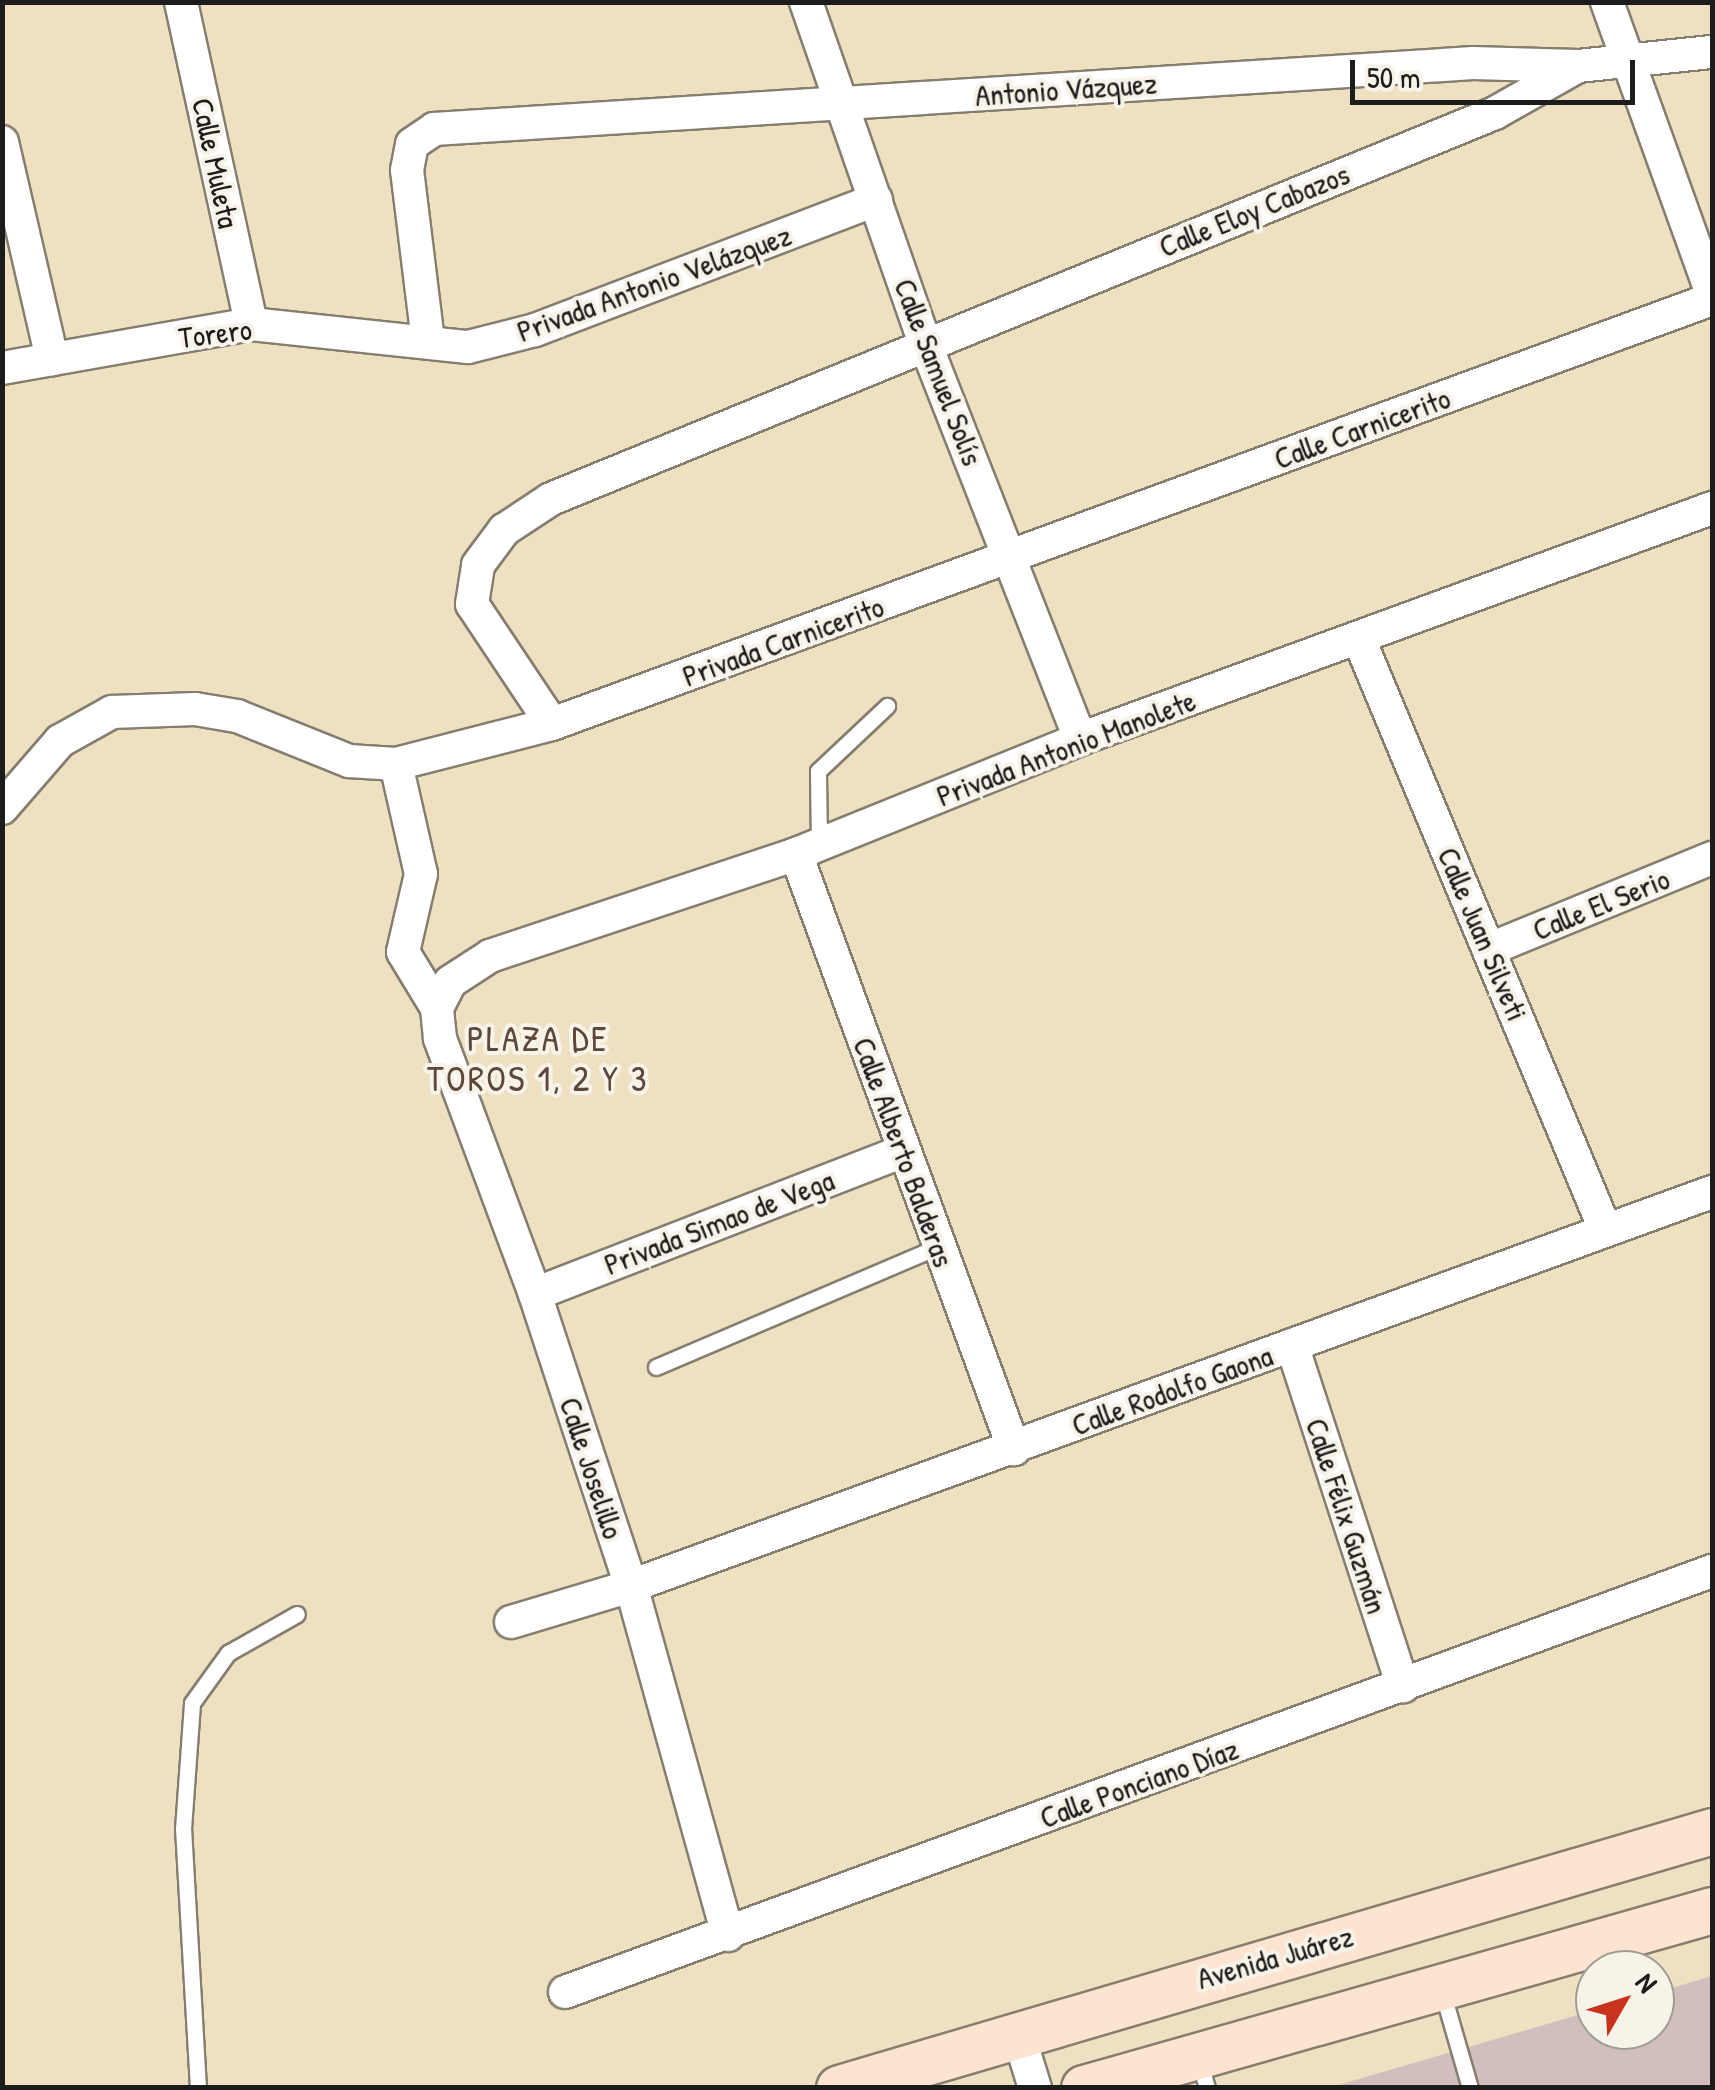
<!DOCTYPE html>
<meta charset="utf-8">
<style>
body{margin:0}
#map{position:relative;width:1715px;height:2090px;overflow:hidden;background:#eee1c2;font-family:"Patrick Hand",sans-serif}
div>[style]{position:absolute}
.industrial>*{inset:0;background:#d1bfbd}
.roads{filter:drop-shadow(2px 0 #857e6f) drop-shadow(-2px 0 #857e6f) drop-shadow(0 2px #857e6f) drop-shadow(0 -2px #857e6f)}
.lane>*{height:15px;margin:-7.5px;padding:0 7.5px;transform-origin:7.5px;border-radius:7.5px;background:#fff}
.street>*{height:32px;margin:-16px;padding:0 16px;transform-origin:16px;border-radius:16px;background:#fff}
.secondary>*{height:45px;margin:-22.5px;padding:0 22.5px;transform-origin:22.5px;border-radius:22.5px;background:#fde4d0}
span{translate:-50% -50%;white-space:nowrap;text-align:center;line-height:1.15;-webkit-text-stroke:8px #f7f3e8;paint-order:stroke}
.street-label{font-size:30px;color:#1c1c1c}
.quarter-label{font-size:35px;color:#5d463a;letter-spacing:2.5px}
.frame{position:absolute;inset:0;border:5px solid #1c1c1c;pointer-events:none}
.north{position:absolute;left:1575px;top:1950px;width:100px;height:100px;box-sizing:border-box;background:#f7f3e8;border:2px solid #9f9d96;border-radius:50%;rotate:51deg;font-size:28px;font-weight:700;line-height:40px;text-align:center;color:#1c1c1c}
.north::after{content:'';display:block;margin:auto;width:35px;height:45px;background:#c8321e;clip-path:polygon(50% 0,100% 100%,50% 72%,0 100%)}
.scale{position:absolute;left:1350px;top:60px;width:285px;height:45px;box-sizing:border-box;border:5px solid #1c1c1c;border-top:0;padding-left:12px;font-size:30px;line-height:35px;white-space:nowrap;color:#1c1c1c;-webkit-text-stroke:8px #f7f3e8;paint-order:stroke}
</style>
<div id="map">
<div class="industrial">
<i style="clip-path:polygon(1712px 1976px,1712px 2087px,1328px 2088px,1595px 2010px,1595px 2030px,1655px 2030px,1655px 1993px)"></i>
</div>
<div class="roads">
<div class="lane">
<i style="left:819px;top:845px;width:74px;rotate:-90.8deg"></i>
<i style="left:818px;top:771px;width:95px;rotate:-43.3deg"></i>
<i style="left:656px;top:1367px;width:308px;rotate:-23.1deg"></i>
<i style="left:1442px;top:1991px;width:101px;rotate:73.9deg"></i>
<i style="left:1199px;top:2060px;width:29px;rotate:74deg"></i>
<i style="left:198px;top:2088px;width:259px;rotate:-93.3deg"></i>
<i style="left:183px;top:1829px;width:126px;rotate:-85.9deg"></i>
<i style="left:192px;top:1703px;width:62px;rotate:-54.2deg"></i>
<i style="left:228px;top:1653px;width:79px;rotate:-29.5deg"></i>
</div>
<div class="street">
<i style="left:181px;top:2px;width:330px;rotate:77.7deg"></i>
<i style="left:806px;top:2px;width:361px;rotate:70.8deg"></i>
<i style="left:925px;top:343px;width:425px;rotate:68.6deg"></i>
<i style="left:1607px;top:2px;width:310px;rotate:70.2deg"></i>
<i style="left:2px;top:142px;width:223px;rotate:77deg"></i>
<i style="left:428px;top:341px;width:172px;rotate:-97deg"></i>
<i style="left:407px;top:170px;width:26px;rotate:-79deg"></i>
<i style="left:412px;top:144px;width:27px;rotate:-34deg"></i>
<i style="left:434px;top:129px;width:1041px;rotate:-3.63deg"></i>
<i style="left:1473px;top:63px;width:105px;rotate:1.6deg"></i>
<i style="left:1578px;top:66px;width:135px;rotate:-6deg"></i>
<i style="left:2px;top:368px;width:253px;rotate:-10deg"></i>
<i style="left:251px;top:324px;width:218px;rotate:6.1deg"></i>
<i style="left:468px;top:347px;width:69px;rotate:-14.2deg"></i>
<i style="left:535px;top:330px;width:365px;rotate:-20.9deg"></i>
<i style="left:1359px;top:639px;width:639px;rotate:67.37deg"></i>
<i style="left:552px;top:724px;width:1235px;rotate:-20.12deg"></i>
<i style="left:396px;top:764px;width:113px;rotate:77.2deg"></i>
<i style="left:421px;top:874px;width:80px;rotate:103deg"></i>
<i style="left:403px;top:952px;width:66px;rotate:58.7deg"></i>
<i style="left:2px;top:808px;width:89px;rotate:-49.1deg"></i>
<i style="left:60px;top:741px;width:60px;rotate:-29.1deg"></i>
<i style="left:112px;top:712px;width:83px;rotate:-2.1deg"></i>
<i style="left:195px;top:709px;width:43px;rotate:9.5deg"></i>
<i style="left:237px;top:716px;width:121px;rotate:21.9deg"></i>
<i style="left:349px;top:761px;width:47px;rotate:3.7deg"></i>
<i style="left:396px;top:764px;width:161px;rotate:-14.4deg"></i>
<i style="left:552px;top:724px;width:144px;rotate:-123.7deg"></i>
<i style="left:472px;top:604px;width:39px;rotate:-81deg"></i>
<i style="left:478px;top:565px;width:44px;rotate:-53.4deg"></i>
<i style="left:504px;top:530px;width:56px;rotate:-33.4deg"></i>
<i style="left:551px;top:499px;width:1020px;rotate:-22.24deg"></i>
<i style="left:1495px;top:113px;width:95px;rotate:-29.5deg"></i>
<i style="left:796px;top:854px;width:634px;rotate:69.88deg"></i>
<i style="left:1490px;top:949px;width:240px;rotate:-22.3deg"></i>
<i style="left:535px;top:1294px;width:395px;rotate:-21.2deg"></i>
<i style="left:1292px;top:1345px;width:359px;rotate:72deg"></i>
<i style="left:511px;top:1622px;width:125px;rotate:-16.7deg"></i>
<i style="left:631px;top:1586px;width:1151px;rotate:-20.03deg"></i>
<i style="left:728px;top:1935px;width:362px;rotate:-105.5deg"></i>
<i style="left:631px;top:1586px;width:307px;rotate:-108.2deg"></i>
<i style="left:535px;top:1294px;width:273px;rotate:-110.4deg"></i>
<i style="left:440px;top:1038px;width:30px;rotate:-96deg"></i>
<i style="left:437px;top:1008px;width:29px;rotate:-63deg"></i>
<i style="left:450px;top:982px;width:48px;rotate:-33deg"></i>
<i style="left:490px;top:956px;width:323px;rotate:-18.4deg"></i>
<i style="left:796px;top:854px;width:306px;rotate:-22deg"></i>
<i style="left:1080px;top:739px;width:673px;rotate:-20.08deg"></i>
<i style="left:565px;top:1992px;width:1222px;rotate:-20.16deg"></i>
<i style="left:1018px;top:2033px;width:58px;rotate:72.8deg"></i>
</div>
<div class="secondary">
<i style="left:839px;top:2088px;width:910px;rotate:-16.4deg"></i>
<i style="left:1084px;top:2088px;width:653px;rotate:-15.82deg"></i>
</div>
</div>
<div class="street-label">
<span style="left:1066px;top:89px;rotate:-4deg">Antonio Vázquez</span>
<span style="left:216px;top:163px;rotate:78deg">Calle Muleta</span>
<span style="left:1254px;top:210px;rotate:-22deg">Calle Eloy Cabazos</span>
<span style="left:654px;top:283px;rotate:-20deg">Privada Antonio Velázquez</span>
<span style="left:215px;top:333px;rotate:-7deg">Torero</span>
<span style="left:939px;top:372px;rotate:69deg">Calle Samuel Solís</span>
<span style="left:1362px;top:428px;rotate:-20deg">Calle Carnicerito</span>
<span style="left:783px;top:641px;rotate:-20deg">Privada Carnicerito</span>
<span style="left:1066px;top:748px;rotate:-21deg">Privada Antonio Manolete</span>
<span style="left:1601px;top:904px;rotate:-22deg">Calle El Serio</span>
<span style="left:1483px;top:934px;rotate:67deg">Calle Juan Silveti</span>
<span style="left:904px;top:1152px;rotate:70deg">Calle Alberto Balderas</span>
<span style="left:719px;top:1222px;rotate:-21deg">Privada Simao de Vega</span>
<span style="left:1172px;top:1390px;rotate:-20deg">Calle Rodolfo Gaona</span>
<span style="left:592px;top:1468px;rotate:72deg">Calle Joselillo</span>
<span style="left:1347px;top:1516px;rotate:72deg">Calle Félix Guzmán</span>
<span style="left:1139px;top:1783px;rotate:-20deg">Calle Ponciano Díaz</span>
<span style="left:1275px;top:1957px;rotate:-16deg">Avenida Juárez</span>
</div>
<div class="quarter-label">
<span style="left:538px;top:1059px">PLAZA DE<br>TOROS 1, 2 Y 3</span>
</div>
<div class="frame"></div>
<div class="north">N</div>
<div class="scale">50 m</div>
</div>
